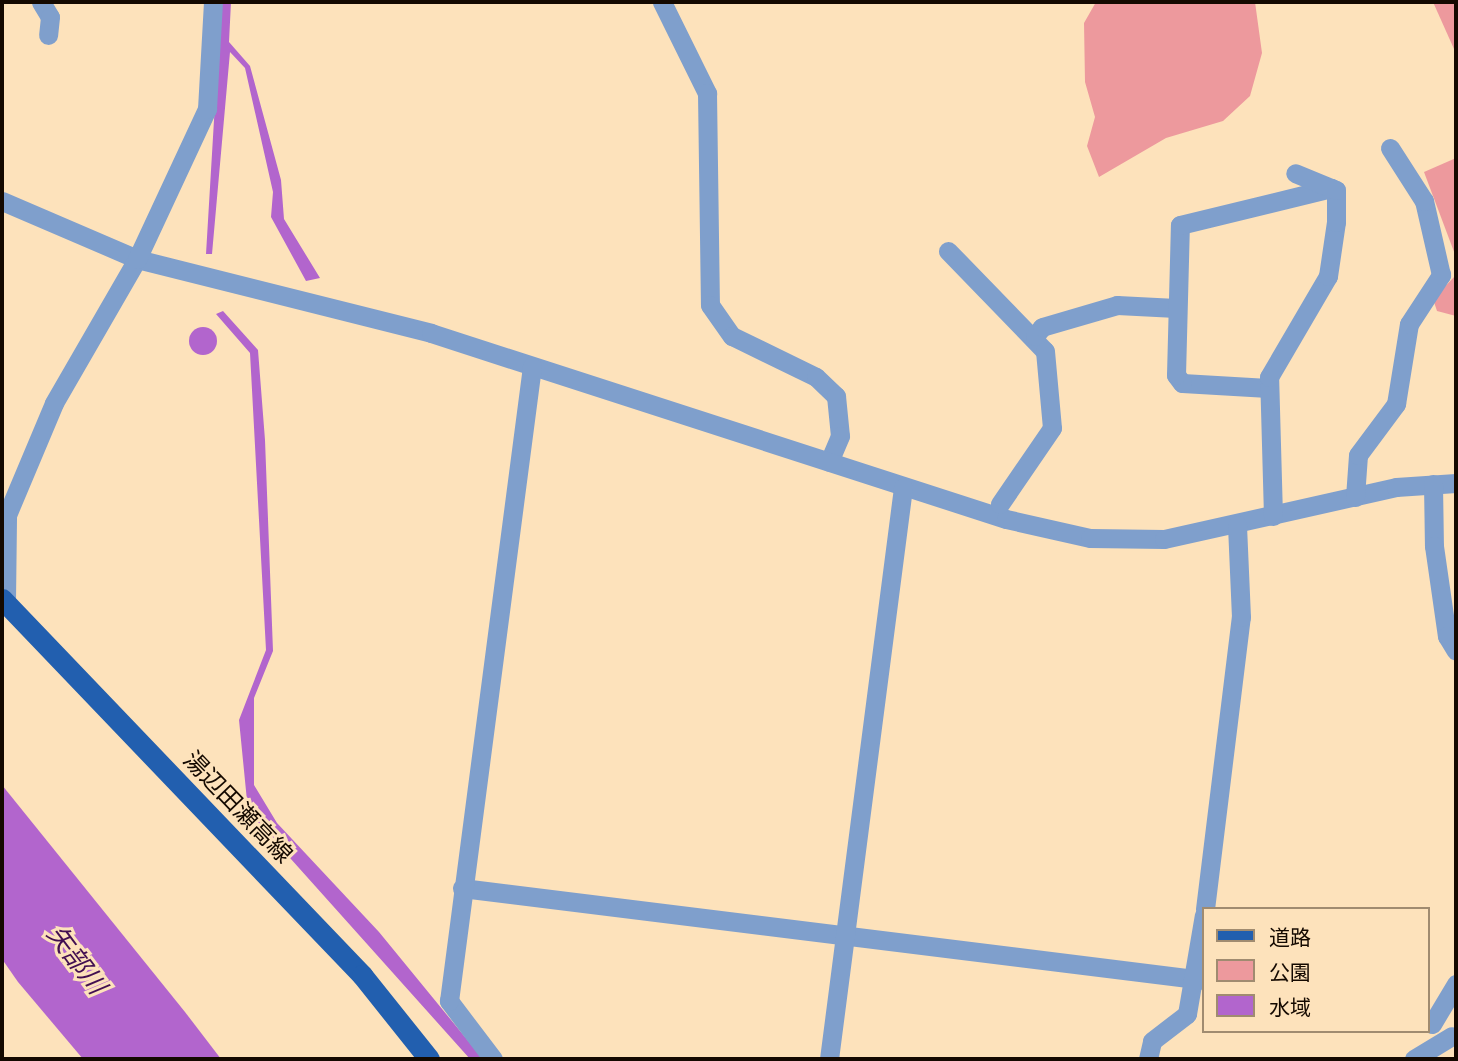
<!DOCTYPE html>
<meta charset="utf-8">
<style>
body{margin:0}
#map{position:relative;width:1458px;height:1061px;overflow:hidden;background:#fde2bb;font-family:"Crimson Pro","Noto Sans JP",serif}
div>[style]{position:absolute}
.green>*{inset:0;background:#ed999d}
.water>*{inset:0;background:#b265cd}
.round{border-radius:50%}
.minor>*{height:19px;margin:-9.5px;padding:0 9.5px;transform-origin:9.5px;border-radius:9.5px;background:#7f9fcc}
.major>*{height:21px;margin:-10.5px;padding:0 10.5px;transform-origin:10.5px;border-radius:10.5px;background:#225faf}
span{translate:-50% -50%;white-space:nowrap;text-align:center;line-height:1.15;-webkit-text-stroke:6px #fde2bb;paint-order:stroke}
.street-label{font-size:24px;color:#140900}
.water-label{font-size:26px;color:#420f51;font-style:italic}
.frame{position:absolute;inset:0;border:4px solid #140900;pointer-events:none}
.legend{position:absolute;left:1202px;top:907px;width:228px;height:126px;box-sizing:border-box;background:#fde2bb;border:2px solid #a08b70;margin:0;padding:9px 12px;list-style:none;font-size:21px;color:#140900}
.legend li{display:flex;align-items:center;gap:14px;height:35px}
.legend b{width:35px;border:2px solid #a08b70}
</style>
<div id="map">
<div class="green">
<i style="clip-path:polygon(1096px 2px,1255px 2px,1262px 53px,1250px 96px,1223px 121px,1166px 138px,1099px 177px,1087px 146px,1095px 117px,1085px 82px,1084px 23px)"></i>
<i style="clip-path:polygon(1433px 2px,1456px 2px,1456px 49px,1454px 49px)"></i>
<i style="clip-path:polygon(1456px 158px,1456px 257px,1424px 172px)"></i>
<i style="clip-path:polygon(1456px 275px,1456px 316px,1437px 311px,1433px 299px)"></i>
</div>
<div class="water">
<i style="clip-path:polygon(231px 2px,229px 42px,250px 66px,281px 180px,284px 219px,320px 278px,306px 281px,271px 217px,273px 192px,245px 68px,230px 52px,212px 254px,206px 254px,221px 3px)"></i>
<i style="clip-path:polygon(223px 311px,258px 350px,265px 440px,273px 651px,254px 698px,254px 785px,277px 823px,379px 932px,483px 1059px,470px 1059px,248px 811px,239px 720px,266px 650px,250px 353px,216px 314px)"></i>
<i class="round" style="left:189px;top:327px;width:28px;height:28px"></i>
<i style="clip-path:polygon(2px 785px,185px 1012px,221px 1059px,83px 1059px,18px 982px,2px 959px)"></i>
</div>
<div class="minor">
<i style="left:41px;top:2px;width:17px;rotate:59deg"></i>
<i style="left:50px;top:17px;width:18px;rotate:96deg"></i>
<i style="left:662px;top:2px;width:102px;rotate:63.7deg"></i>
<i style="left:707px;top:93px;width:212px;rotate:89.2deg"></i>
<i style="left:710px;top:305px;width:38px;rotate:55deg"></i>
<i style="left:732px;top:336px;width:93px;rotate:26deg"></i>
<i style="left:816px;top:377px;width:28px;rotate:44deg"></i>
<i style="left:836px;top:396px;width:40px;rotate:84.3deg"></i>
<i style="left:840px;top:436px;width:28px;rotate:113deg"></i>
<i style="left:2px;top:201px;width:147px;rotate:23.2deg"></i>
<i style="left:137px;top:259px;width:303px;rotate:14.1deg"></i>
<i style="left:431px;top:333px;width:604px;rotate:17.93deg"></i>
<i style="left:1006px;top:519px;width:86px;rotate:12.7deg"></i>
<i style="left:1090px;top:538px;width:74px;rotate:0.8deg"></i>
<i style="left:1164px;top:539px;width:238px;rotate:-12.6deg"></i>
<i style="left:1396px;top:487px;width:60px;rotate:-3.8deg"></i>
<i style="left:948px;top:251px;width:139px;rotate:45.9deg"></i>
<i style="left:1045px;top:351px;width:77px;rotate:84.8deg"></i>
<i style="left:1052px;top:428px;width:92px;rotate:124.4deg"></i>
<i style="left:1035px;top:336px;width:11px;rotate:-52deg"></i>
<i style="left:1042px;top:327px;width:78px;rotate:-16.3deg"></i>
<i style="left:1117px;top:305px;width:59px;rotate:2.9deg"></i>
<i style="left:1268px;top:388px;width:86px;rotate:-176.7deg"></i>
<i style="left:1182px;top:383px;width:10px;rotate:-127deg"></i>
<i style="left:1176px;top:375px;width:150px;rotate:-88.5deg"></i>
<i style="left:1180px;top:225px;width:156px;rotate:-13.7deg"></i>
<i style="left:1433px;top:484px;width:62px;rotate:89.1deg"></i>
<i style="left:1434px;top:546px;width:91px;rotate:81.8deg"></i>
<i style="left:1447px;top:636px;width:17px;rotate:59deg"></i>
<i style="left:1355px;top:497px;width:42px;rotate:-85.9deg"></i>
<i style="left:1358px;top:455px;width:64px;rotate:-53.3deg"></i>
<i style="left:1396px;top:404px;width:81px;rotate:-80.8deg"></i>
<i style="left:1409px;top:324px;width:59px;rotate:-56.9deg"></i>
<i style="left:1441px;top:275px;width:76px;rotate:-102.9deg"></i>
<i style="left:1424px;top:201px;width:63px;rotate:-122.7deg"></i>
<i style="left:1273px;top:516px;width:139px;rotate:-91.6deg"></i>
<i style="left:1269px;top:377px;width:117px;rotate:-59.7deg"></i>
<i style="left:1328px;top:276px;width:55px;rotate:-81.6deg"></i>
<i style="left:1336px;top:222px;width:32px;rotate:-90deg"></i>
<i style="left:1336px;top:190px;width:44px;rotate:-157.5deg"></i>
<i style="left:6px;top:601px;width:86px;rotate:-89.3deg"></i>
<i style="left:7px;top:515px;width:121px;rotate:-67.2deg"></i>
<i style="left:54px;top:403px;width:166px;rotate:-60deg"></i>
<i style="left:137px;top:259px;width:166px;rotate:-65deg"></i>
<i style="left:207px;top:109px;width:107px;rotate:-86.8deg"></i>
<i style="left:462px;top:888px;width:748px;rotate:7.07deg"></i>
<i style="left:1205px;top:909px;width:294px;rotate:-83deg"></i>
<i style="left:1241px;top:617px;width:92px;rotate:-92.5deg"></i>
<i style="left:1432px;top:1024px;width:47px;rotate:-59deg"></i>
<i style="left:493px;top:1059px;width:73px;rotate:-127.2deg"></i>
<i style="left:449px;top:1001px;width:640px;rotate:-82.55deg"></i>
<i style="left:829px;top:1059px;width:576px;rotate:-82.62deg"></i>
<i style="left:1148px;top:1059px;width:18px;rotate:-77deg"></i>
<i style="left:1152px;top:1041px;width:44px;rotate:-37.6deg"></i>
<i style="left:1187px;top:1014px;width:100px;rotate:-80.3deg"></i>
<i style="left:1414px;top:1059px;width:44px;rotate:-31.2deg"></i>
</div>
<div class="major">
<i style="left:2px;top:599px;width:521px;rotate:46.25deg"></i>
<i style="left:362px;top:975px;width:107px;rotate:51.4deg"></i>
</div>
<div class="street-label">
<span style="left:238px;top:807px;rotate:46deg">湯辺田瀬高線</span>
</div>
<div class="water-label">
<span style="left:76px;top:960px;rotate:53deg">矢部川</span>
</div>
<div class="frame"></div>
<ul class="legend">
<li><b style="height:9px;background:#225faf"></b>道路</li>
<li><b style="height:19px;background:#ed999d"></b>公園</li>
<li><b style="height:19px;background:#b265cd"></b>水域</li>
</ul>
</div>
